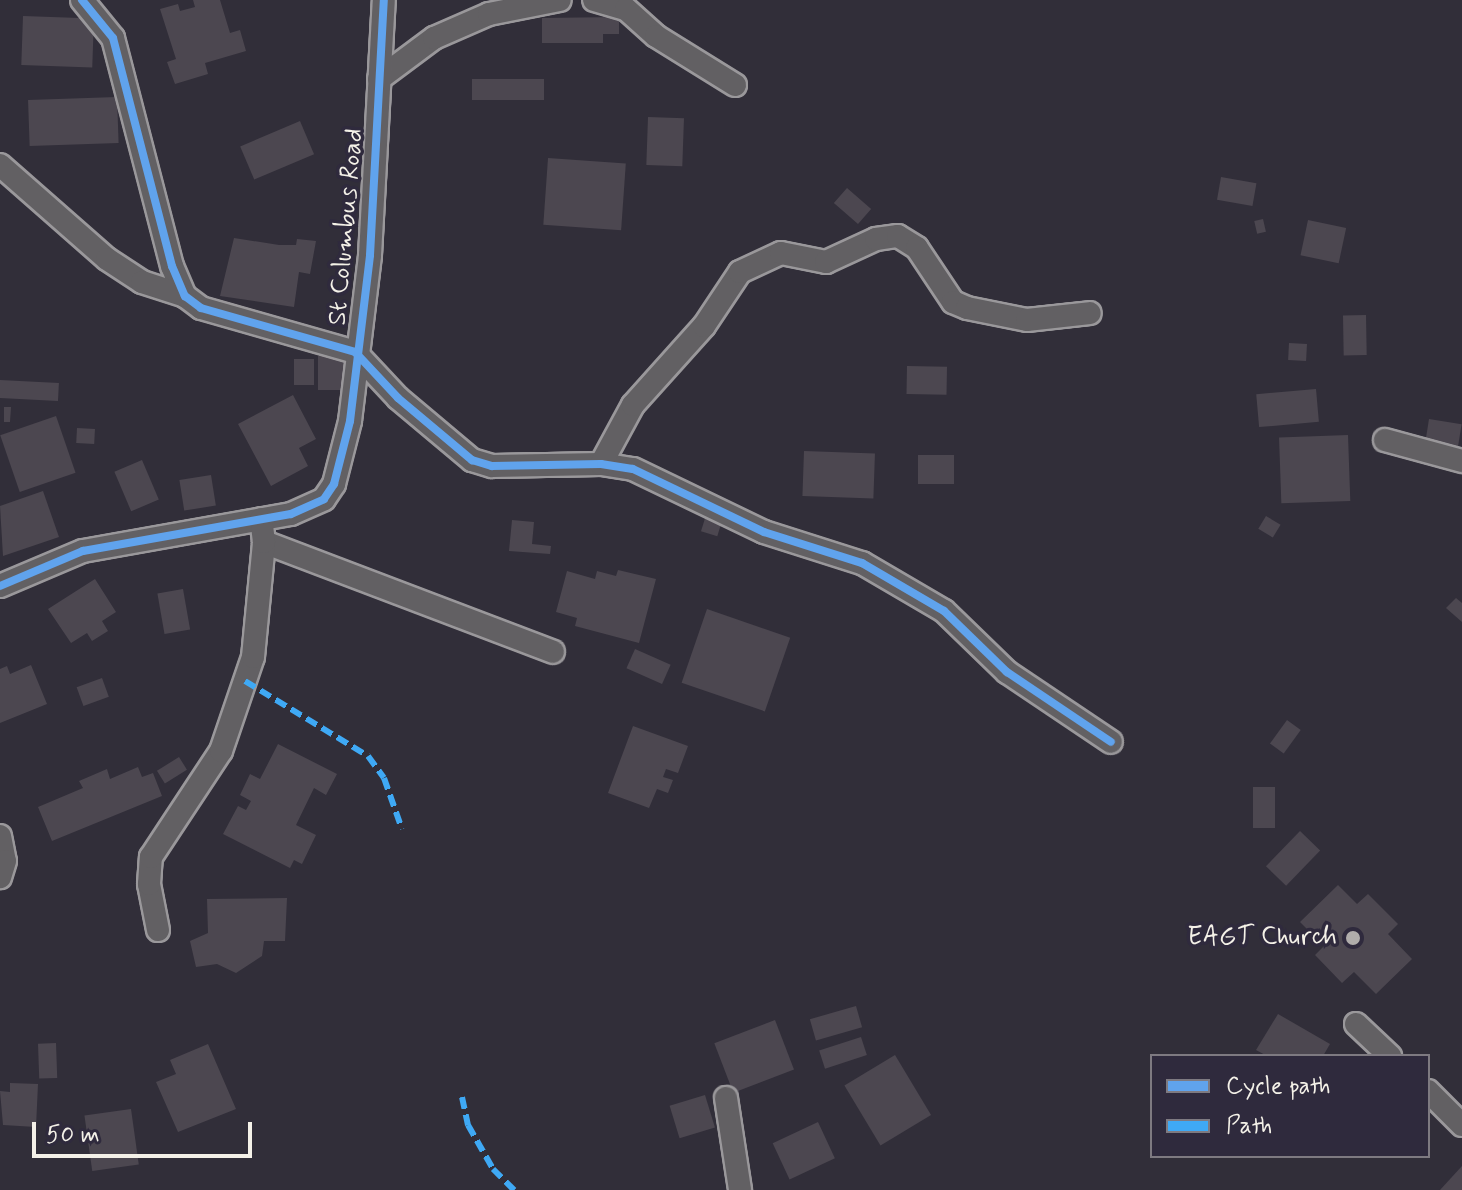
<!DOCTYPE html>
<style>
body{margin:0}
#map{position:relative;width:1462px;height:1190px;overflow:hidden;background:#312e39;font-family:Mynerve,sans-serif}
div>[style]{position:absolute}
.building>*{inset:0;background:#4c4750;transform-origin:0 0}
.roads{filter:drop-shadow(2px 0 #9a989b) drop-shadow(-2px 0 #9a989b) drop-shadow(0 2px #9a989b) drop-shadow(0 -2px #9a989b)}
.street>*{height:22px;margin:-11px;padding:0 11px;transform-origin:11px;border-radius:11px;background:#626063}
.quiet>*{height:6px;margin-top:-3px;transform-origin:0;background:repeating-linear-gradient(90deg,#3fa9f5 0 12px,transparent 0 18px)}
.cycleway>*{height:8px;margin:-4px;padding:0 4px;transform-origin:4px;border-radius:4px;background:#60a3ed}
.dots>*{width:22px;height:22px;translate:-50% -50%;box-sizing:border-box;border:4px solid #2f2a3d;border-radius:50%}
span{translate:-50% -50%;white-space:nowrap;text-align:center;line-height:1.15;-webkit-text-stroke:7px #2f2a3d;paint-order:stroke}
.street-label{font-size:26px;color:#f4f1e8}
.poi-label{font-size:26px;color:#f4f1e8}
.right{translate:-100% -50%;text-align:right}
.legend{position:absolute;left:1150px;top:1054px;width:280px;height:104px;box-sizing:border-box;background:#2f2a3d;border:2px solid #7e7a81;margin:0;padding:10px 14px;list-style:none;font-size:24px;color:#f4f1e8}
.legend li{display:flex;align-items:center;gap:16px;height:40px}
.legend b{width:40px;border:2px solid #7e7a81}
.scale{position:absolute;left:32px;top:1122px;width:220px;height:36px;box-sizing:border-box;border:4px solid #f4f1e8;border-top:0;padding-left:10px;font-size:24px;line-height:28px;white-space:nowrap;color:#f4f1e8;-webkit-text-stroke:6px #2f2a3d;paint-order:stroke}
</style>
<div id="map">
<div class="building">
<i style="clip-path:polygon(193px 0,220px 0,230px 33px,240px 30px,246px 51px,205px 63px,208px 74px,175px 84px,167px 62px,176px 59px,160px 9px,178px 4px,180px 11px,195px 7px)"></i>
<i style="left:23px;top:16px;width:71px;height:49px;rotate:2deg"></i>
<i style="clip-path:polygon(619px 17px,619px 34px,603px 34px,603px 43px,542px 43px,542px 18px)"></i>
<i style="left:472px;top:79px;width:72px;height:21px"></i>
<i style="left:117px;top:97px;width:46px;height:89px;rotate:88deg"></i>
<i style="left:648px;top:117px;width:36px;height:48px;rotate:2deg"></i>
<i style="left:300px;top:121px;width:36px;height:65px;rotate:67deg"></i>
<i style="left:548px;top:158px;width:78px;height:67px;rotate:4deg"></i>
<i style="left:1221px;top:177px;width:36px;height:23px;rotate:10deg"></i>
<i style="left:847px;top:188px;width:32px;height:20px;rotate:41deg"></i>
<i style="left:1263px;top:219px;width:13px;height:9px;rotate:77deg"></i>
<i style="left:1308px;top:220px;width:39px;height:36px;rotate:12deg"></i>
<i style="clip-path:polygon(234px 238px,279px 245px,296px 245px,297px 239px,316px 241px,310px 274px,299px 272px,294px 307px,220px 296px)"></i>
<i style="left:1366px;top:315px;width:40px;height:23px;rotate:89deg"></i>
<i style="left:1289px;top:343px;width:18px;height:17px;rotate:3deg"></i>
<i style="left:318px;top:356px;width:32px;height:34px"></i>
<i style="left:294px;top:359px;width:20px;height:26px"></i>
<i style="left:907px;top:366px;width:40px;height:28px;rotate:1deg"></i>
<i style="left:0;top:380px;width:59px;height:18px;rotate:3deg"></i>
<i style="left:1316px;top:389px;width:33px;height:60px;rotate:85deg"></i>
<i style="clip-path:polygon(293px 395px,316px 439px,299px 448px,308px 466px,271px 486px,238px 424px)"></i>
<i style="clip-path:polygon(4px 407px,11px 407px,10px 422px,4px 422px)"></i>
<i style="left:56px;top:416px;width:60px;height:59px;rotate:71deg"></i>
<i style="left:1429px;top:419px;width:33px;height:24px;rotate:9deg"></i>
<i style="left:77px;top:428px;width:18px;height:15px;rotate:3deg"></i>
<i style="left:1348px;top:435px;width:66px;height:69px;rotate:88deg"></i>
<i style="left:804px;top:451px;width:71px;height:45px;rotate:2deg"></i>
<i style="left:918px;top:455px;width:36px;height:29px"></i>
<i style="left:142px;top:460px;width:43px;height:30px;rotate:67deg"></i>
<i style="left:211px;top:475px;width:31px;height:32px;rotate:81deg"></i>
<i style="clip-path:polygon(43px 491px,59px 537px,3px 556px,0 506px)"></i>
<i style="left:706px;top:515px;width:17px;height:17px;rotate:17deg"></i>
<i style="left:1266px;top:516px;width:17px;height:15px;rotate:31deg"></i>
<i style="clip-path:polygon(512px 520px,534px 522px,532px 544px,551px 546px,550px 554px,509px 551px)"></i>
<i style="clip-path:polygon(618px 570px,656px 579px,639px 643px,575px 626px,577px 618px,556px 612px,567px 571px,595px 579px,597px 571px,616px 576px)"></i>
<i style="clip-path:polygon(95px 579px,116px 612px,102px 621px,108px 631px,92px 641px,87px 633px,71px 643px,48px 609px)"></i>
<i style="left:183px;top:589px;width:41px;height:26px;rotate:80deg"></i>
<i style="clip-path:polygon(1456px 598px,1462px 603px,1462px 622px,1446px 608px)"></i>
<i style="left:707px;top:609px;width:88px;height:78px;rotate:19deg"></i>
<i style="left:635px;top:649px;width:39px;height:21px;rotate:24deg"></i>
<i style="clip-path:polygon(31px 665px,47px 704px,0 723px,0 669px,7px 666px,10px 674px)"></i>
<i style="left:102px;top:678px;width:20px;height:27px;rotate:70deg"></i>
<i style="left:1287px;top:720px;width:17px;height:29px;rotate:36deg"></i>
<i style="clip-path:polygon(633px 726px,688px 746px,678px 773px,666px 769px,663px 777px,673px 780px,668px 793px,657px 789px,649px 808px,608px 793px)"></i>
<i style="clip-path:polygon(278px 744px,337px 774px,326px 795px,314px 788px,296px 825px,316px 835px,302px 864px,294px 860px,290px 868px,223px 834px,238px 806px,246px 810px,251px 801px,240px 795px,250px 774px,260px 779px)"></i>
<i style="left:179px;top:757px;width:15px;height:26px;rotate:58deg"></i>
<i style="clip-path:polygon(138px 767px,142px 777px,153px 773px,162px 796px,52px 841px,38px 807px,83px 788px,79px 781px,107px 769px,110px 779px)"></i>
<i style="left:1253px;top:787px;width:22px;height:41px"></i>
<i style="left:1300px;top:831px;width:28px;height:49px;rotate:44deg"></i>
<i style="clip-path:polygon(1338px 885px,1357px 904px,1368px 894px,1398px 924px,1388px 934px,1412px 959px,1376px 994px,1354px 972px,1342px 983px,1315px 955px,1324px 946px,1300px 922px)"></i>
<i style="clip-path:polygon(287px 898px,285px 941px,264px 941px,262px 956px,236px 973px,217px 964px,196px 967px,190px 941px,208px 933px,207px 899px)"></i>
<i style="left:856px;top:1006px;width:22px;height:48px;rotate:74deg"></i>
<i style="clip-path:polygon(1278px 1014px,1330px 1044px,1323px 1056px,1267px 1056px,1256px 1050px)"></i>
<i style="left:775px;top:1020px;width:53px;height:65px;rotate:69deg"></i>
<i style="left:861px;top:1037px;width:19px;height:44px;rotate:72deg"></i>
<i style="left:56px;top:1043px;width:35px;height:18px;rotate:88deg"></i>
<i style="clip-path:polygon(208px 1044px,236px 1109px,178px 1132px,156px 1082px,176px 1074px,170px 1060px)"></i>
<i style="left:895px;top:1055px;width:70px;height:59px;rotate:59deg"></i>
<i style="clip-path:polygon(10px 1083px,38px 1084px,36px 1127px,3px 1125px,0 1091px,10px 1092px)"></i>
<i style="left:705px;top:1095px;width:34px;height:37px;rotate:73deg"></i>
<i style="left:131px;top:1109px;width:56px;height:47px;rotate:82deg"></i>
<i style="left:818px;top:1122px;width:40px;height:50px;rotate:65deg"></i>
<i style="clip-path:polygon(1462px 1166px,1462px 1190px,1440px 1190px)"></i>
</div>
<div class="roads">
<div class="street">
<i style="left:82px;top:0;width:49px;rotate:50.8deg"></i>
<i style="left:113px;top:38px;width:236px;rotate:75.5deg"></i>
<i style="left:172px;top:266px;width:33px;rotate:67deg"></i>
<i style="left:185px;top:296px;width:20px;rotate:37deg"></i>
<i style="left:201px;top:308px;width:160px;rotate:15.9deg"></i>
<i style="left:355px;top:352px;width:63px;rotate:46.9deg"></i>
<i style="left:398px;top:398px;width:97px;rotate:40deg"></i>
<i style="left:472px;top:460px;width:21px;rotate:17deg"></i>
<i style="left:492px;top:466px;width:109px;rotate:-1.1deg"></i>
<i style="left:601px;top:464px;width:32px;rotate:9deg"></i>
<i style="left:633px;top:469px;width:145px;rotate:25.7deg"></i>
<i style="left:764px;top:532px;width:103px;rotate:17.6deg"></i>
<i style="left:862px;top:563px;width:95px;rotate:30.3deg"></i>
<i style="left:944px;top:611px;width:88px;rotate:44.1deg"></i>
<i style="left:1007px;top:672px;width:125px;rotate:33.9deg"></i>
<i style="left:594px;top:0;width:33px;rotate:16deg"></i>
<i style="left:626px;top:9px;width:40px;rotate:42deg"></i>
<i style="left:656px;top:36px;width:93px;rotate:31.8deg"></i>
<i style="left:379px;top:79px;width:69px;rotate:-36.7deg"></i>
<i style="left:434px;top:38px;width:60px;rotate:-23.6deg"></i>
<i style="left:489px;top:14px;width:72px;rotate:-11.2deg"></i>
<i style="left:0;top:165px;width:142px;rotate:41.3deg"></i>
<i style="left:107px;top:259px;width:42px;rotate:33.3deg"></i>
<i style="left:142px;top:282px;width:45px;rotate:18deg"></i>
<i style="left:1385px;top:440px;width:80px;rotate:15.3deg"></i>
<i style="left:601px;top:464px;width:67px;rotate:-61.5deg"></i>
<i style="left:633px;top:405px;width:106px;rotate:-48.1deg"></i>
<i style="left:704px;top:326px;width:65px;rotate:-56.3deg"></i>
<i style="left:740px;top:272px;width:45px;rotate:-24.9deg"></i>
<i style="left:781px;top:253px;width:46px;rotate:11.3deg"></i>
<i style="left:826px;top:262px;width:55px;rotate:-24.7deg"></i>
<i style="left:876px;top:239px;width:22px;rotate:-8deg"></i>
<i style="left:898px;top:236px;width:22px;rotate:32deg"></i>
<i style="left:917px;top:248px;width:65px;rotate:56.3deg"></i>
<i style="left:953px;top:302px;width:15px;rotate:23deg"></i>
<i style="left:967px;top:308px;width:61px;rotate:11.3deg"></i>
<i style="left:1027px;top:320px;width:63px;rotate:-6.3deg"></i>
<i style="left:264px;top:542px;width:309px;rotate:20.8deg"></i>
<i style="left:0;top:586px;width:90px;rotate:-22.9deg"></i>
<i style="left:83px;top:551px;width:211px;rotate:-10.1deg"></i>
<i style="left:291px;top:514px;width:36px;rotate:-24deg"></i>
<i style="left:324px;top:499px;width:18px;rotate:-56deg"></i>
<i style="left:334px;top:484px;width:65px;rotate:-75.7deg"></i>
<i style="left:350px;top:421px;width:167px;rotate:-83.1deg"></i>
<i style="left:370px;top:255px;width:255px;rotate:-86.9deg"></i>
<i style="left:0;top:836px;width:25px;rotate:79deg"></i>
<i style="left:5px;top:861px;width:17px;rotate:107deg"></i>
<i style="left:158px;top:930px;width:47px;rotate:-101.1deg"></i>
<i style="left:149px;top:884px;width:27px;rotate:-86deg"></i>
<i style="left:151px;top:857px;width:127px;rotate:-56.6deg"></i>
<i style="left:221px;top:751px;width:99px;rotate:-71.2deg"></i>
<i style="left:253px;top:657px;width:116px;rotate:-84.5deg"></i>
<i style="left:264px;top:542px;width:23px;rotate:-97deg"></i>
<i style="left:1356px;top:1024px;width:47px;rotate:43.3deg"></i>
<i style="left:1428px;top:1091px;width:48px;rotate:45deg"></i>
<i style="left:726px;top:1098px;width:93px;rotate:81.3deg"></i>
</div>
</div>
<div class="quiet">
<i style="left:245px;top:681px;width:144px;rotate:31.4deg"></i>
<i style="left:368px;top:756px;width:27px;rotate:54deg"></i>
<i style="left:384px;top:778px;width:54px;rotate:70.6deg"></i>
<i style="left:462px;top:1097px;width:29px;rotate:78deg"></i>
<i style="left:468px;top:1125px;width:51px;rotate:60.4deg"></i>
<i style="left:493px;top:1169px;width:30px;rotate:45deg"></i>
</div>
<div class="cycleway">
<i style="left:82px;top:0;width:49px;rotate:50.8deg"></i>
<i style="left:113px;top:38px;width:236px;rotate:75.5deg"></i>
<i style="left:172px;top:266px;width:33px;rotate:67deg"></i>
<i style="left:185px;top:296px;width:20px;rotate:37deg"></i>
<i style="left:201px;top:308px;width:160px;rotate:15.9deg"></i>
<i style="left:355px;top:352px;width:63px;rotate:46.9deg"></i>
<i style="left:398px;top:398px;width:97px;rotate:40deg"></i>
<i style="left:472px;top:460px;width:21px;rotate:17deg"></i>
<i style="left:492px;top:466px;width:109px;rotate:-1.1deg"></i>
<i style="left:601px;top:464px;width:32px;rotate:9deg"></i>
<i style="left:633px;top:469px;width:145px;rotate:25.7deg"></i>
<i style="left:764px;top:532px;width:103px;rotate:17.6deg"></i>
<i style="left:862px;top:563px;width:95px;rotate:30.3deg"></i>
<i style="left:944px;top:611px;width:88px;rotate:44.1deg"></i>
<i style="left:1007px;top:672px;width:125px;rotate:33.9deg"></i>
<i style="left:0;top:586px;width:90px;rotate:-22.9deg"></i>
<i style="left:83px;top:551px;width:211px;rotate:-10.1deg"></i>
<i style="left:291px;top:514px;width:36px;rotate:-24deg"></i>
<i style="left:324px;top:499px;width:18px;rotate:-56deg"></i>
<i style="left:334px;top:484px;width:65px;rotate:-75.7deg"></i>
<i style="left:350px;top:421px;width:167px;rotate:-83.1deg"></i>
<i style="left:370px;top:255px;width:255px;rotate:-86.9deg"></i>
</div>
<div class="dots">
<i style="left:1353px;top:938px;background:#b0adab"></i>
</div>
<div class="street-label">
<span style="left:347px;top:227px;rotate:-85deg">St Columbus Road</span>
</div>
<div class="poi-label">
<span class="right" style="left:1337px;top:938px">EAGT Church</span>
</div>
<ul class="legend">
<li><b style="height:10px;background:#60a3ed"></b>Cycle path</li>
<li><b style="height:10px;background:#3fa9f5"></b>Path</li>
</ul>
<div class="scale">50 m</div>
</div>
